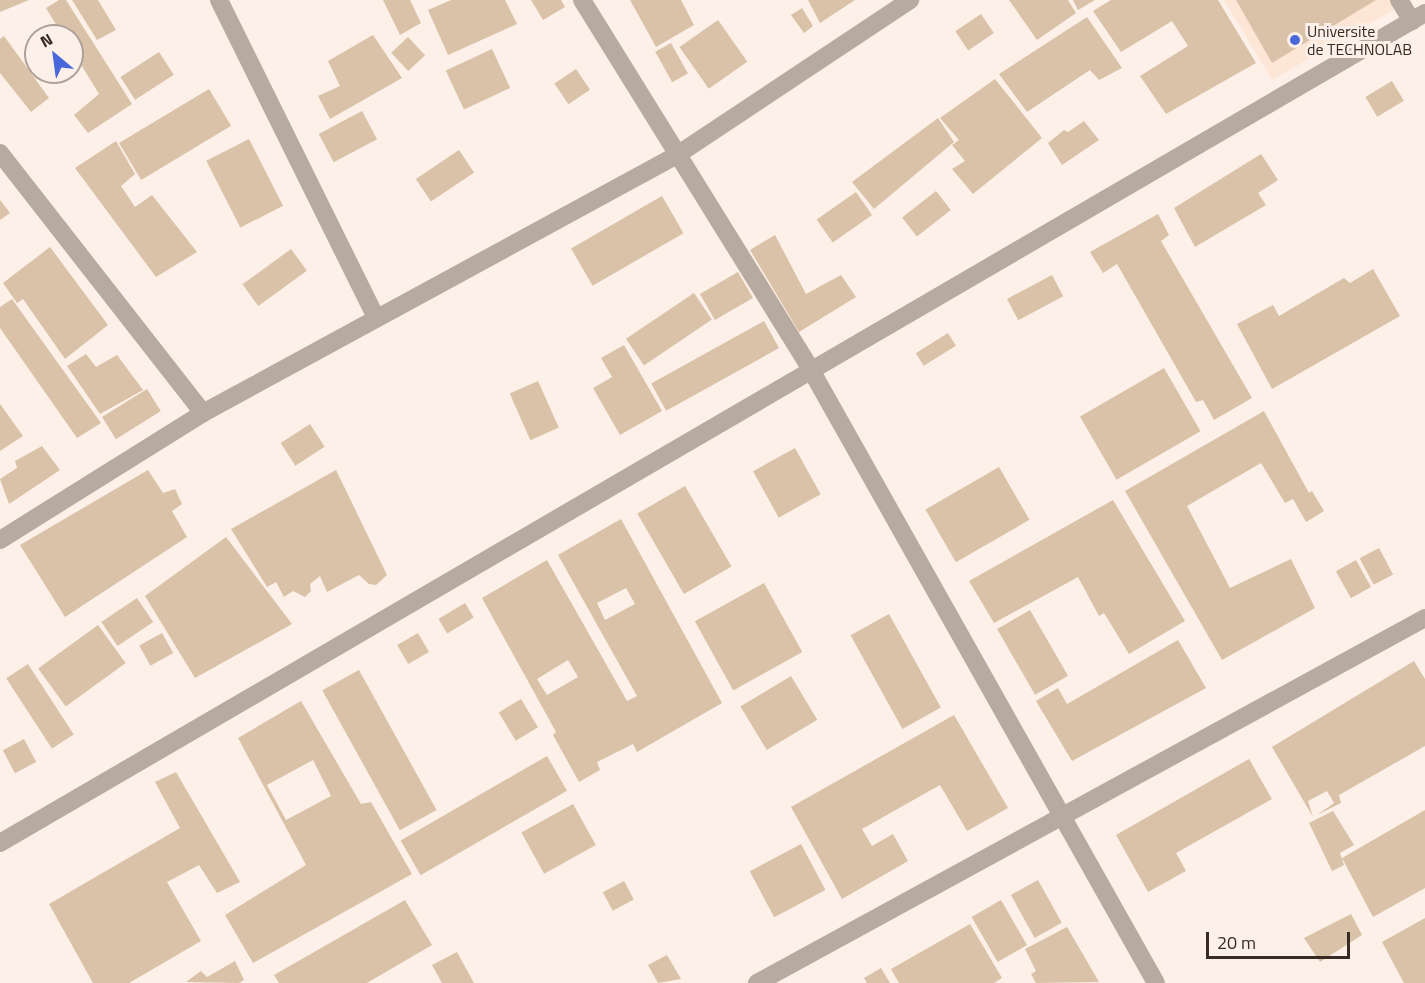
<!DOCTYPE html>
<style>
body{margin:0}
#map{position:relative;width:1425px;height:983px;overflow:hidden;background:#fdf0e8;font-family:"Titillium Web",sans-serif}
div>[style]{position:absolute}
.built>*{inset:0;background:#fee6d7}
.building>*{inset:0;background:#d9c2a7;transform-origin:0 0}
.minor>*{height:18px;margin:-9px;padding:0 9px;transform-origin:9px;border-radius:9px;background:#b7aaa1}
.dots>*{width:16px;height:16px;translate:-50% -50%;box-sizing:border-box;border:3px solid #fdf0e8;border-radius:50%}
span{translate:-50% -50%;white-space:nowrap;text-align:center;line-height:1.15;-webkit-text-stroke:6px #fdf0e8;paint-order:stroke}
.poi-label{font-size:16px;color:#372b23}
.left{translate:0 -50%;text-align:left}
.north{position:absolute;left:24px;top:24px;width:60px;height:60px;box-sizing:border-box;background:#fdf0e8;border:2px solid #aea199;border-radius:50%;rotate:331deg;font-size:16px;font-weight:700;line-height:24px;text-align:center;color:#372b23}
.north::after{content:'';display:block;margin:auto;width:21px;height:27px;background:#4867da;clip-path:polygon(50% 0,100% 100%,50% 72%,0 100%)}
.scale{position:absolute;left:1206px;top:932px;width:144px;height:27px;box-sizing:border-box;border:3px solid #372b23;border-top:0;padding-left:8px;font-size:18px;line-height:21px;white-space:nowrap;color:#372b23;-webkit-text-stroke:4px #fdf0e8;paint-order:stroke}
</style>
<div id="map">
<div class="built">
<i style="clip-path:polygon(1224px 0,1411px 0,1272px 80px)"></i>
</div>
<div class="building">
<i style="clip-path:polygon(0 0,29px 0,0 12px)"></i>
<i style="clip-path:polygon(59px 0,66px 0,132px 104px,88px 133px,74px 115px,99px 94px,72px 50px,72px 36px,63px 36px,46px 8px)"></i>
<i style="clip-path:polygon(72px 0,98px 0,116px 30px,97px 40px)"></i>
<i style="clip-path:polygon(383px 0,410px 0,421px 23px,400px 35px)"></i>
<i style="clip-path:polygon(451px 0,505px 0,517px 24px,448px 55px,428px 10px)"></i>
<i style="clip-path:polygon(531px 0,561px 0,565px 7px,543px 20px)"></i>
<i style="clip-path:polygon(630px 0,681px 0,694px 25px,656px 47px)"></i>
<i style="clip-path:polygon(808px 0,855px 0,820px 23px)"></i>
<i style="clip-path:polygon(1009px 0,1068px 0,1076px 13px,1037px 40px)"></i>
<i style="clip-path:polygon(1073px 0,1095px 0,1078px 10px)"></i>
<i style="clip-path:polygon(1111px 0,1218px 0,1256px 63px,1166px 114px,1140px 76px,1188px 46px,1172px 21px,1121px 52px,1093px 11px)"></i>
<i style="clip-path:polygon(1236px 0,1376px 0,1272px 63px)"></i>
<i style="clip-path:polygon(802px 8px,813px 26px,804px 33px,791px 15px)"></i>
<i style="left:981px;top:14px;width:23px;height:31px;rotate:56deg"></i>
<i style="clip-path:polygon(1087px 17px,1122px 68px,1099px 80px,1090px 70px,1027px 112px,999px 74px)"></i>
<i style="left:718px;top:20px;width:51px;height:47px;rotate:55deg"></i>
<i style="clip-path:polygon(373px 35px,402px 78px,330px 119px,318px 96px,340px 86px,328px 61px)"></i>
<i style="clip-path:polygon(4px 36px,49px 98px,31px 112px,0 73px,0 39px)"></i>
<i style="left:408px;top:37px;width:25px;height:23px;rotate:47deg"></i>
<i style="left:671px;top:43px;width:35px;height:18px;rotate:61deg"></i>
<i style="left:492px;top:49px;width:43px;height:51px;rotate:65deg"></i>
<i style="left:159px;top:52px;width:27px;height:46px;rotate:57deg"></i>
<i style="left:576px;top:69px;width:25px;height:26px;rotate:56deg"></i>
<i style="clip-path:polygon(995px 79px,1042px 138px,973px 194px,952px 169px,965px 161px,952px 145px,959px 140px,940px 118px)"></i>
<i style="left:1392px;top:81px;width:23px;height:31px;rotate:59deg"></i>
<i style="left:209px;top:89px;width:43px;height:105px;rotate:59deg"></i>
<i style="left:362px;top:111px;width:32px;height:49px;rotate:62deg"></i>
<i style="clip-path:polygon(938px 118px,954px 142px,874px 209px,852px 182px)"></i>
<i style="clip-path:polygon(1084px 121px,1099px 140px,1062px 165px,1048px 143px,1064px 130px,1068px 132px)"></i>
<i style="left:249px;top:139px;width:75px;height:48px;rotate:63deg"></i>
<i style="clip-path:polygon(116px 141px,135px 174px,121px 186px,135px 207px,152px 195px,197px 252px,156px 277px,75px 168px)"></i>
<i style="left:459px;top:150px;width:27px;height:52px;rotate:56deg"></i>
<i style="clip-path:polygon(1261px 154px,1278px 180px,1258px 193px,1266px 205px,1195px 247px,1174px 208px)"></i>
<i style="left:936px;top:191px;width:24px;height:43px;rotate:52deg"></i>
<i style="left:856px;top:192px;width:28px;height:48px;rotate:55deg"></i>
<i style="left:662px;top:196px;width:43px;height:105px;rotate:60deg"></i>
<i style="clip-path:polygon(0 200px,10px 213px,0 220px)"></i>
<i style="clip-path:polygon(1158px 214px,1169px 235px,1161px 241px,1252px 398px,1214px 420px,1203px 400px,1196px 402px,1117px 264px,1103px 273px,1090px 252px)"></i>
<i style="clip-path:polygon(775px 235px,806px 294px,841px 275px,856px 297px,799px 332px,750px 250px)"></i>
<i style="clip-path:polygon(50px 247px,108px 325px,65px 359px,23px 299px,17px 303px,3px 283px)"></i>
<i style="left:291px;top:249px;width:27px;height:60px;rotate:54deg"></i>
<i style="clip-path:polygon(1373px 269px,1400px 316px,1272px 389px,1237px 324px,1273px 305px,1279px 316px,1344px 278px,1350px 283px)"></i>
<i style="left:738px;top:272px;width:30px;height:44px;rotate:60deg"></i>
<i style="left:1052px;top:275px;width:24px;height:51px;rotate:62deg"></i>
<i style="left:694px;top:293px;width:32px;height:82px;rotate:56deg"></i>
<i style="clip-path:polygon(12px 299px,101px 423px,77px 438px,0 328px,0 307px)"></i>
<i style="left:764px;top:321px;width:31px;height:129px;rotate:61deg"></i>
<i style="left:948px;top:333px;width:15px;height:38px;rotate:58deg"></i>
<i style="clip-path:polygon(624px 345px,662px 411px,620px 435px,593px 388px,612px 377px,601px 358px)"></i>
<i style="clip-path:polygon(86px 354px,96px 367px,117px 355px,143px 390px,100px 414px,67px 366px)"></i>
<i style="left:1164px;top:368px;width:73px;height:97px;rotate:60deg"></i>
<i style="left:538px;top:381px;width:51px;height:31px;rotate:66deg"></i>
<i style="left:147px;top:389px;width:26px;height:53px;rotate:58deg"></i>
<i style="clip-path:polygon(0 404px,23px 436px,0 451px)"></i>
<i style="clip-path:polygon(1264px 411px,1309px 493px,1312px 491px,1324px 511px,1306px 522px,1293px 499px,1285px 503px,1261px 463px,1187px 506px,1230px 588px,1291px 559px,1315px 608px,1222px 660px,1125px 491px)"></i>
<i style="left:310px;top:424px;width:27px;height:35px;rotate:57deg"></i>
<i style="clip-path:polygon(42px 446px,60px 470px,9px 504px,0 479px,17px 468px,15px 461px)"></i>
<i style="left:795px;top:448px;width:53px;height:48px;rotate:61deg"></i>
<i style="left:999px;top:467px;width:61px;height:85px;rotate:60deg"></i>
<i style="clip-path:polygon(148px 470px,163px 493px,175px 489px,182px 504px,172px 511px,187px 537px,65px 617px,20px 545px)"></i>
<i style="clip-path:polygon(336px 470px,387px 575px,376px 585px,369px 584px,359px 575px,327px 592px,320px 576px,310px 584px,311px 591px,305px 597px,293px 591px,284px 597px,276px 582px,267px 587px,231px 529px)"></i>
<i style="left:685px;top:486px;width:93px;height:55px;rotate:60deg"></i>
<i style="clip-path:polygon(1113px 500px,1185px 621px,1129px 654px,1104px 613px,1099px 616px,1078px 577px,994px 623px,969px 581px)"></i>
<i style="clip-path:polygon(evenodd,621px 519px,722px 703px,637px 752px,633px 744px,597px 762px,600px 770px,579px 782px,553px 735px,556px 732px,482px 598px,547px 560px,627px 701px,637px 696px,558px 555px,621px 519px,626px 588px,635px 604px,605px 620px,597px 603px,626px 588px,621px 519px,568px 660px,578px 677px,547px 695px,537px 679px,568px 660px)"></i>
<i style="clip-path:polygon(226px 537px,292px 624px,195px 678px,145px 596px)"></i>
<i style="left:1379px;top:548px;width:30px;height:22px;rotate:62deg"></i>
<i style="left:1356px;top:560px;width:31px;height:23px;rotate:61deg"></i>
<i style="left:764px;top:583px;width:79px;height:79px;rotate:61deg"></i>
<i style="left:137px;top:598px;width:29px;height:43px;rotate:56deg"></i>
<i style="left:465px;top:603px;width:17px;height:31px;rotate:59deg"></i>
<i style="left:1030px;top:610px;width:76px;height:38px;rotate:60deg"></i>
<i style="left:889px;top:614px;width:107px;height:44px;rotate:61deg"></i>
<i style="left:98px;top:625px;width:47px;height:74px;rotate:54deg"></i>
<i style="left:162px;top:633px;width:23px;height:26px;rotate:61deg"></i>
<i style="left:418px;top:633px;width:22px;height:24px;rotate:60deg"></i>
<i style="clip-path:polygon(1178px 640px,1206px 688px,1072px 761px,1036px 701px,1058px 688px,1067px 704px)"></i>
<i style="clip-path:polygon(1414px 661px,1425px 679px,1425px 746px,1339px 795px,1341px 803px,1317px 815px,1334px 803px,1327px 791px,1308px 801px,1313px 817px,1272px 747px)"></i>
<i style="left:28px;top:664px;width:84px;height:26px;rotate:57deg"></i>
<i style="left:359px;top:670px;width:160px;height:42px;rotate:61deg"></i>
<i style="left:791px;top:676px;width:51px;height:59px;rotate:59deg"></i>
<i style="left:521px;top:699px;width:33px;height:26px;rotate:59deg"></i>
<i style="clip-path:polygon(evenodd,301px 701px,361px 804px,371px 802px,412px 874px,253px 963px,225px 915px,306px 865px,238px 738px,301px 701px,313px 760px,331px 796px,286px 820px,267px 785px,313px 760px)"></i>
<i style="clip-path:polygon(954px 715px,1008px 808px,967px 831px,940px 785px,862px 829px,872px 846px,893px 834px,908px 861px,842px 899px,791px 807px)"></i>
<i style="left:24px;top:739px;width:26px;height:24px;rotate:62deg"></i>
<i style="left:547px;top:756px;width:40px;height:169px;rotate:60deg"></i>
<i style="clip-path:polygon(1249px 759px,1272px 799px,1176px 853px,1186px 871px,1148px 892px,1116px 835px)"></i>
<i style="clip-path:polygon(176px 772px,240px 882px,217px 893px,199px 865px,167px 882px,201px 941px,129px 983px,93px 983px,49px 904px,180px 828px,155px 782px)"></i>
<i style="left:573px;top:804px;width:47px;height:59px;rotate:61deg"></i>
<i style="clip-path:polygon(1425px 810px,1425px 888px,1373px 917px,1342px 858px)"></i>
<i style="clip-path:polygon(1333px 811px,1354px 845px,1340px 853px,1344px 865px,1332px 871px,1309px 823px)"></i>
<i style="left:801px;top:844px;width:52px;height:58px;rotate:62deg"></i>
<i style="left:1038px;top:880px;width:49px;height:31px;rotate:61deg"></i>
<i style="left:624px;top:881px;width:21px;height:24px;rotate:62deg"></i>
<i style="clip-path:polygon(405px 900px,432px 945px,367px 983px,279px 983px,274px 975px)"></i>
<i style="left:1001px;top:900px;width:52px;height:34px;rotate:60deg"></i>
<i style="clip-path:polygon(1351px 914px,1362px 935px,1320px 962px,1304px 938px)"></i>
<i style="clip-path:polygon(1425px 918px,1425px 983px,1404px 983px,1382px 942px)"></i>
<i style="clip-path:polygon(970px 924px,1002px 978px,994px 983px,899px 983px,891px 969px)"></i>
<i style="clip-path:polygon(1067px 927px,1099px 982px,1036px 983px,1031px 974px,1036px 971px,1025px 949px)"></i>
<i style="clip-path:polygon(457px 952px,474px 983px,442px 983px,432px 965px)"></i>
<i style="clip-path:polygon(667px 955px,681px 979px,658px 983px,648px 965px)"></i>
<i style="clip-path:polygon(235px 961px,244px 980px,239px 983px,186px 982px,201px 971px,207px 977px)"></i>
<i style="clip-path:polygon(881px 968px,890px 983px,867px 983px,864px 978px)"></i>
</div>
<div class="minor">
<i style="left:219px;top:0;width:354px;rotate:63.7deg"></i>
<i style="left:582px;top:0;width:435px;rotate:58.2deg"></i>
<i style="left:811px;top:370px;width:703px;rotate:60.63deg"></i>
<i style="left:1399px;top:0;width:25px;rotate:58deg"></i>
<i style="left:0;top:153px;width:330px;rotate:52deg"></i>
<i style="left:0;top:540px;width:239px;rotate:-32deg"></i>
<i style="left:203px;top:413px;width:540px;rotate:-28.56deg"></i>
<i style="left:677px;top:155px;width:280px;rotate:-33.6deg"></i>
<i style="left:0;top:843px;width:1649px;rotate:-30.22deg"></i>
<i style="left:757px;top:983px;width:761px;rotate:-28.65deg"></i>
</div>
<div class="dots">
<i style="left:1295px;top:40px;background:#4867da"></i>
</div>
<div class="poi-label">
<span class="left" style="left:1307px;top:40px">Universite<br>de TECHNOLAB</span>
</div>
<div class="north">N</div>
<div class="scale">20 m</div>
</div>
